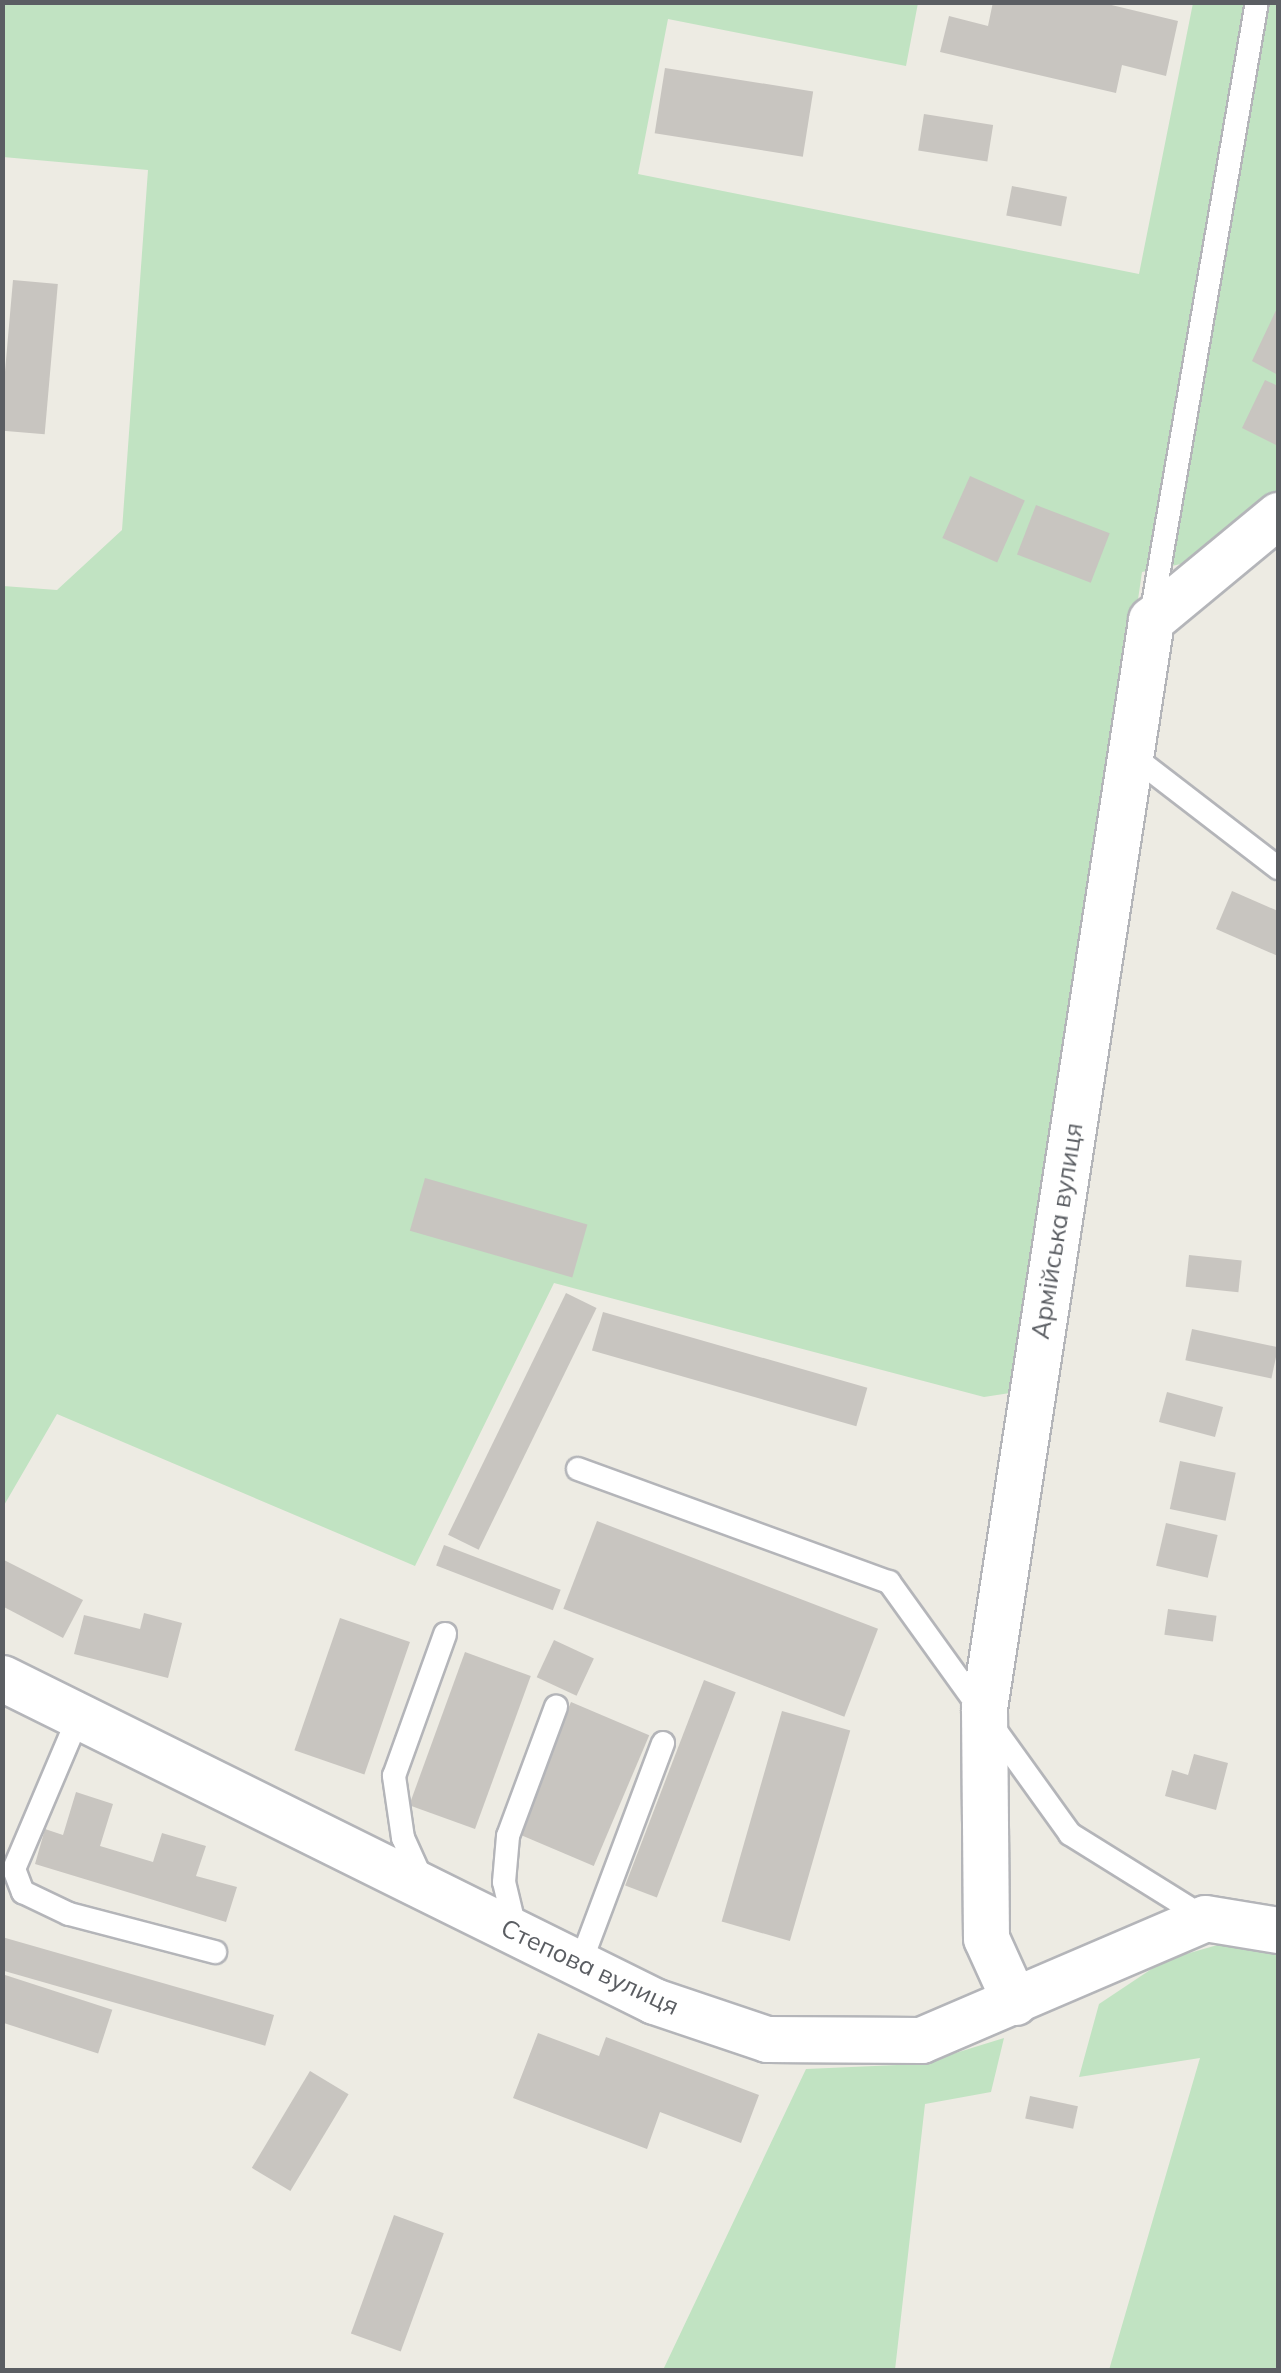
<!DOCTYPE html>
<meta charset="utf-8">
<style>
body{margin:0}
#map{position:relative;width:1281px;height:2373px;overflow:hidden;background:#edebe3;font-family:Mulish,sans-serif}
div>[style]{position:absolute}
.green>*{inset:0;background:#c1e3c2}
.building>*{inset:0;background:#c8c5c0;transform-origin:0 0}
.roads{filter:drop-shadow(2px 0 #b4b5b9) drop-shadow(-2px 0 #b4b5b9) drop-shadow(0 2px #b4b5b9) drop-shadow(0 -2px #b4b5b9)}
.lane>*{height:22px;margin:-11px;padding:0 11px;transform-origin:11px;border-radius:11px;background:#fff}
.street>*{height:45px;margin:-22.5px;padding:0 22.5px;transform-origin:22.5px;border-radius:22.5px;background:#fff}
span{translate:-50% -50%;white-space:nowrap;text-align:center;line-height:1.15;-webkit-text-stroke:8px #fff;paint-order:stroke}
.street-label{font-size:25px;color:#5b5e63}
.frame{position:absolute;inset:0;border:5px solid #5b5e63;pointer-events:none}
</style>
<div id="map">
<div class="green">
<i style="clip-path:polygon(3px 3px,918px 3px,906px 66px,668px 19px,638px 174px,1139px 274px,1193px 3px,1278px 3px,1278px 495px,1186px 563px,1142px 572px,1023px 1391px,984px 1397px,554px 1283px,415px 1566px,57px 1414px,3px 1507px,3px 586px,57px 590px,122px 530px,148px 170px,3px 157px)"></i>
<i style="clip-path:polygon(1221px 1944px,1278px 1954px,1278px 2370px,1109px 2370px,1200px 2058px,1079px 2077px,1099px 2004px,1165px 1960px)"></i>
<i style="clip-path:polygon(1004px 2038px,991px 2092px,925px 2104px,895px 2370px,663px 2370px,806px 2069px,920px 2064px)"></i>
</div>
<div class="building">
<i style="clip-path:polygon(993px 2px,1099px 2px,1178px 21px,1166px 76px,1122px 65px,1116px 93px,940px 52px,949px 16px,988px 26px)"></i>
<i style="left:665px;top:68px;width:150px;height:66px;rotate:9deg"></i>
<i style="left:924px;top:114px;width:70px;height:37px;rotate:9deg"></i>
<i style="left:1012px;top:186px;width:56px;height:30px;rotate:11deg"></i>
<i style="left:13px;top:280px;width:45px;height:151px;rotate:5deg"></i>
<i style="clip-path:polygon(1278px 306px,1278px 375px,1252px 361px)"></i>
<i style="clip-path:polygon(1265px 380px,1278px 386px,1278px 446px,1242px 428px)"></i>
<i style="left:970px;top:476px;width:60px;height:68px;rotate:24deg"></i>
<i style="left:1036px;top:505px;width:79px;height:53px;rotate:21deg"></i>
<i style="clip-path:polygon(1232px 891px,1278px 911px,1278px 956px,1216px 929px)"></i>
<i style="left:425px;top:1178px;width:169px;height:55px;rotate:16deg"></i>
<i style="left:1189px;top:1255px;width:53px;height:32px;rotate:6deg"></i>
<i style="left:566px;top:1293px;width:34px;height:269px;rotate:26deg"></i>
<i style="left:603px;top:1312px;width:275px;height:40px;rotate:16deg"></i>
<i style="left:1192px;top:1329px;width:88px;height:32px;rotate:12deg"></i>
<i style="left:1167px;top:1392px;width:58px;height:31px;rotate:15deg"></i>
<i style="left:1180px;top:1461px;width:57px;height:49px;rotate:12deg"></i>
<i style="left:597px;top:1521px;width:301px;height:94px;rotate:21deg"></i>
<i style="left:1166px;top:1523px;width:53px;height:44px;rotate:13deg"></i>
<i style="left:444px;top:1545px;width:125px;height:22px;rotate:21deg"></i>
<i style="clip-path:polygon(2px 1559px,83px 1600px,63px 1638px,2px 1606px)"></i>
<i style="left:1168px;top:1609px;width:49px;height:26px;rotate:8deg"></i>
<i style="clip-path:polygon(144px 1613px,182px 1623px,168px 1678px,74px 1654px,84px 1615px,140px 1629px)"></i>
<i style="left:340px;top:1618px;width:74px;height:140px;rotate:19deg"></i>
<i style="left:554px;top:1640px;width:44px;height:41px;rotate:25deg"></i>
<i style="left:465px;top:1652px;width:70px;height:163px;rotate:20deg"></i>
<i style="left:704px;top:1680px;width:34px;height:220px;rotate:21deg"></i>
<i style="left:571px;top:1702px;width:85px;height:142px;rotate:23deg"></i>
<i style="left:782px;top:1711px;width:71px;height:219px;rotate:16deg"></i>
<i style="clip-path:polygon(1194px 1754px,1228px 1763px,1216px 1810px,1165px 1796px,1172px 1770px,1188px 1775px)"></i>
<i style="clip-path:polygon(76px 1792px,113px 1804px,100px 1846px,153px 1862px,162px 1833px,206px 1846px,196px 1876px,237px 1887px,226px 1922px,35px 1864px,45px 1829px,63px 1835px)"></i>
<i style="left:2px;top:1937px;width:283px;height:32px;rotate:16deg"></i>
<i style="left:2px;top:1974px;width:116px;height:46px;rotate:18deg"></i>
<i style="clip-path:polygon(538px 2033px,599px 2056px,606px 2037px,759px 2095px,741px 2143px,660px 2112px,647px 2149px,513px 2098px)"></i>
<i style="left:310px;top:2071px;width:45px;height:113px;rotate:31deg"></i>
<i style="left:1030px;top:2096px;width:49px;height:23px;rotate:12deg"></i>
<i style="left:394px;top:2215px;width:53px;height:126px;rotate:20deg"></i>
</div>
<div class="roads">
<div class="lane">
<i style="left:1151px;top:616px;width:623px;rotate:-80.21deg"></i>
<i style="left:1130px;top:754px;width:187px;rotate:37.6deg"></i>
<i style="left:578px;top:1469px;width:331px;rotate:20deg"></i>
<i style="left:889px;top:1582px;width:310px;rotate:54.3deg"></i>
<i style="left:1070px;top:1834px;width:159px;rotate:31.9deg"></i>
<i style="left:79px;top:1716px;width:166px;rotate:113deg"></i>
<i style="left:14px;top:1869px;width:25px;rotate:69deg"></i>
<i style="left:23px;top:1892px;width:51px;rotate:25.6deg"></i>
<i style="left:69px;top:1914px;width:151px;rotate:14.6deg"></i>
<i style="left:423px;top:1882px;width:48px;rotate:-114.4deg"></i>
<i style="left:403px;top:1838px;width:63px;rotate:-98.3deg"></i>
<i style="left:394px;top:1776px;width:151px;rotate:-70.2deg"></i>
<i style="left:516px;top:1932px;width:51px;rotate:-103.5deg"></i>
<i style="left:504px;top:1882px;width:46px;rotate:-85deg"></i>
<i style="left:508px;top:1836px;width:138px;rotate:-69.6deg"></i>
<i style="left:580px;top:1964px;width:236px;rotate:-69.4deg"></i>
</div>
<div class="street">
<i style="left:2px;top:1678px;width:728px;rotate:26.35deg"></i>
<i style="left:654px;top:2001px;width:119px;rotate:18.6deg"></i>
<i style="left:767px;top:2039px;width:154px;rotate:0.4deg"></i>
<i style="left:921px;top:2040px;width:309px;rotate:-23.2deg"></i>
<i style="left:1205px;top:1918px;width:74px;rotate:9.3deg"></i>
<i style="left:1015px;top:2002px;width:70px;rotate:-114.4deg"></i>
<i style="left:986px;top:1938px;width:230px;rotate:-90.5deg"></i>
<i style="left:984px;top:1708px;width:1101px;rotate:-81.27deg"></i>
<i style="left:1151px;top:620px;width:165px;rotate:-39.6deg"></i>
</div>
</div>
<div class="street-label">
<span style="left:1057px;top:1231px;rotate:-81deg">Армійська вулиця</span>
<span style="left:590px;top:1967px;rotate:25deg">Степова вулиця</span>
</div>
<div class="frame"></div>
</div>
